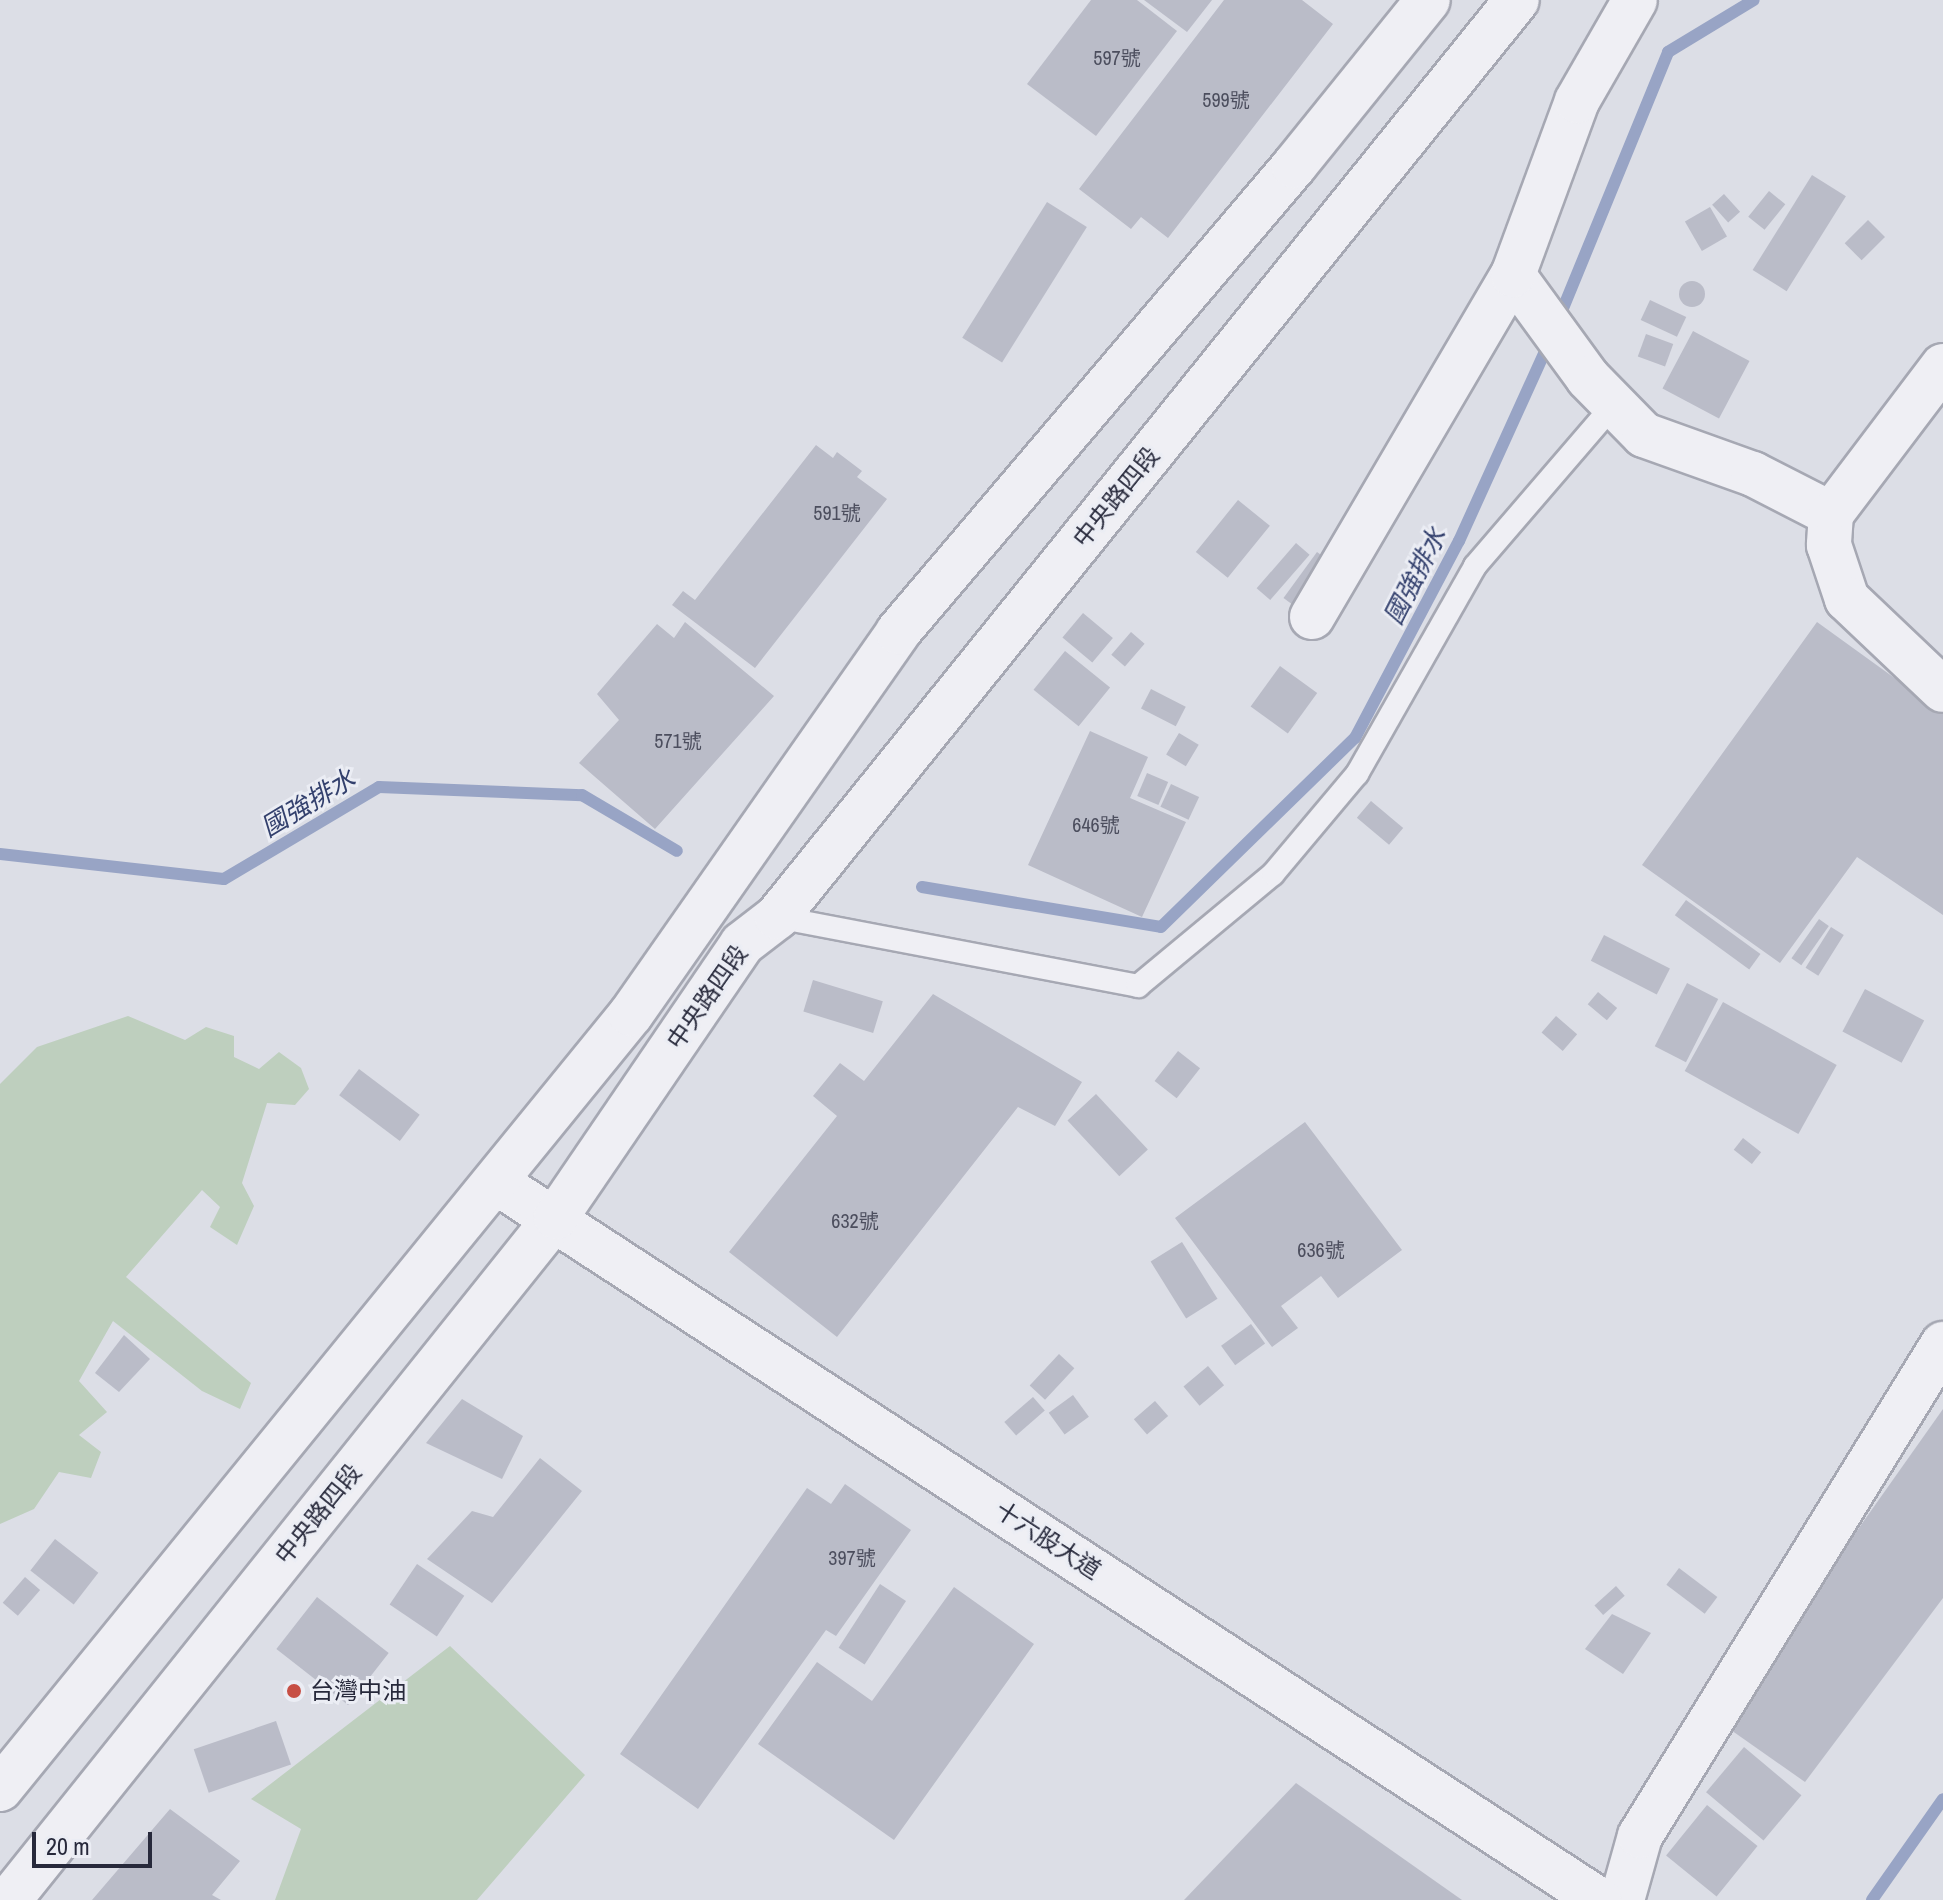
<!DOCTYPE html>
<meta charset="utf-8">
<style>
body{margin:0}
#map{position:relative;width:1943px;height:1900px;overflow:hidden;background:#dcdee6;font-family:"Archivo Narrow","Noto Sans TC",sans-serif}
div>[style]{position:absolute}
.green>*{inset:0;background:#becfbe}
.stream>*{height:12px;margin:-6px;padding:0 6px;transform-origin:6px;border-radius:6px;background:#98a4c5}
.building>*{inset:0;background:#babcc8;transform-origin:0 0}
.round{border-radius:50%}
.roads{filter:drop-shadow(2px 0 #a6a8b3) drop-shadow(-2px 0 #a6a8b3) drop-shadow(0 2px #a6a8b3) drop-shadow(0 -2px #a6a8b3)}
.service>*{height:22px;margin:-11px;padding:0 11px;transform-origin:11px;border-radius:11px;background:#efeff4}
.minor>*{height:44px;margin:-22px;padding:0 22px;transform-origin:22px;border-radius:22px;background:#efeff4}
.tertiary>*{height:44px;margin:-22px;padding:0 22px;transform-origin:22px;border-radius:22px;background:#efeff4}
.dots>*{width:22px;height:22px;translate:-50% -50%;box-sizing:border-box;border:4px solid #ebedf4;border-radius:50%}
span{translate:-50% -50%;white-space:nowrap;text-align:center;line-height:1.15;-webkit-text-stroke:6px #ebedf4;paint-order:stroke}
.number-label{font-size:20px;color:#4c4e5e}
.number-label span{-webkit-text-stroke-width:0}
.street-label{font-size:24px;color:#27293b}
.poi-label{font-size:24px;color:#27293b}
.left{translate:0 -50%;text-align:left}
.water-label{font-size:26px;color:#33406d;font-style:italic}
.scale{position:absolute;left:32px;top:1832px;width:120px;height:36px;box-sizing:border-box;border:4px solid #27293b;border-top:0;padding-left:10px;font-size:24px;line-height:28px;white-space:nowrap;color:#27293b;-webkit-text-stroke:6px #ebedf4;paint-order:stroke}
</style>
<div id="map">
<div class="green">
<i style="clip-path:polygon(128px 1016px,185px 1040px,206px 1027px,234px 1036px,234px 1057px,259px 1069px,279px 1052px,301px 1068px,309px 1089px,295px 1105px,267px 1103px,242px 1183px,254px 1206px,237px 1245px,210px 1227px,220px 1207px,202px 1190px,126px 1277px,251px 1383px,240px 1409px,202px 1391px,113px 1321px,79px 1381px,107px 1412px,79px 1435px,101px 1452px,91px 1478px,59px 1472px,34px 1509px,0 1524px,0 1084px,37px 1047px)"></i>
<i style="clip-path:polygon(450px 1646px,585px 1775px,477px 1900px,275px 1900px,301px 1829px,251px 1799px)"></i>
</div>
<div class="stream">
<i style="left:1557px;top:323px;width:293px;rotate:-67.7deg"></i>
<i style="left:1668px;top:52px;width:100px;rotate:-31.2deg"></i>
<i style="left:0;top:854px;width:225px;rotate:6.4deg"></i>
<i style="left:224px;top:879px;width:180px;rotate:-30.7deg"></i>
<i style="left:379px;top:787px;width:203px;rotate:2.3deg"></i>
<i style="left:582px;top:795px;width:110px;rotate:30.5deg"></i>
<i style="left:922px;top:887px;width:242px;rotate:9.5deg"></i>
<i style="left:1161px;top:927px;width:271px;rotate:-44.3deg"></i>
<i style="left:1355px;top:738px;width:223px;rotate:-62.2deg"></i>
<i style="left:1459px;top:541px;width:221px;rotate:-65.6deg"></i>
<i style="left:1872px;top:1900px;width:123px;rotate:-54.9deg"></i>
</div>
<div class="building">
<i style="clip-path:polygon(1091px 0,1137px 0,1177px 31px,1096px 136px,1027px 84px)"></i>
<i style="clip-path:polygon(1144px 0,1212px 0,1187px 32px)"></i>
<i style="clip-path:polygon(1224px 0,1302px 0,1333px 24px,1168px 238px,1141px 217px,1131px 229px,1079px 189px)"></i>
<i style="left:1812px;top:175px;width:40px;height:112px;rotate:32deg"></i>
<i style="left:1769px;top:191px;width:21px;height:33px;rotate:39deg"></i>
<i style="left:1724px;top:194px;width:24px;height:16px;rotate:48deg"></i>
<i style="left:1047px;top:202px;width:47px;height:160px;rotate:32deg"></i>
<i style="left:1710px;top:207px;width:34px;height:29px;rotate:60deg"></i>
<i style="left:1868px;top:220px;width:24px;height:33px;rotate:45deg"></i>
<i class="round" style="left:1679px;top:281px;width:26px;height:26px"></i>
<i style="left:1650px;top:300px;width:40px;height:22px;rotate:25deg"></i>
<i style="left:1693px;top:331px;width:64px;height:65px;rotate:28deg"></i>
<i style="left:1646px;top:334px;width:29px;height:24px;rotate:20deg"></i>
<i style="clip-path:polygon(816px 445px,833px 458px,837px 452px,862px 471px,857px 477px,887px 499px,755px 668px,672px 605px,683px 591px,695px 600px)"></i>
<i style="left:1238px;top:500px;width:41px;height:67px;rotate:39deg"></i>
<i style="left:1296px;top:543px;width:18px;height:60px;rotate:41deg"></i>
<i style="left:1317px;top:552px;width:19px;height:57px;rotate:36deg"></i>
<i style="left:1083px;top:613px;width:39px;height:32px;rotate:40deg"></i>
<i style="clip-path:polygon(685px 622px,774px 696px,655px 829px,579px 763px,619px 720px,597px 694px,657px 624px,674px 638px)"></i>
<i style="clip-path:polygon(1817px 622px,1943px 713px,1943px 915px,1857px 857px,1780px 963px,1642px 865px)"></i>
<i style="left:1131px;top:632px;width:18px;height:30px;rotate:41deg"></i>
<i style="left:1065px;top:651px;width:58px;height:50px;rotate:39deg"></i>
<i style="left:1280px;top:666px;width:46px;height:50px;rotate:36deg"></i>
<i style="left:1151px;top:689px;width:39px;height:22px;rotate:27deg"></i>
<i style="clip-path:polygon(1090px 731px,1148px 757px,1130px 798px,1186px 822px,1142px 917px,1028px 865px)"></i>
<i style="left:1179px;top:733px;width:23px;height:25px;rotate:31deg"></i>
<i style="left:1147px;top:773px;width:23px;height:25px;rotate:23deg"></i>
<i style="left:1171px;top:784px;width:31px;height:25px;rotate:25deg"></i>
<i style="left:1371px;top:801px;width:42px;height:22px;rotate:40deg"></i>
<i style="left:1686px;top:900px;width:92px;height:19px;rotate:36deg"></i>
<i style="left:1819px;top:919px;width:12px;height:48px;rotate:35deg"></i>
<i style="left:1831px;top:927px;width:15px;height:48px;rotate:32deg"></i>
<i style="left:1604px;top:935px;width:74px;height:29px;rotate:27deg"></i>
<i style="left:813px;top:980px;width:73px;height:33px;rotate:17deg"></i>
<i style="left:1687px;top:983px;width:35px;height:71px;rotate:27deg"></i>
<i style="left:1865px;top:989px;width:67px;height:48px;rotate:28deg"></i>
<i style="left:1598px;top:992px;width:25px;height:16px;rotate:40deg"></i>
<i style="clip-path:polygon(933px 994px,1082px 1082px,1055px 1126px,1018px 1107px,837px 1337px,729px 1252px,837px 1116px,813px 1096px,840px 1063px,864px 1081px)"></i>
<i style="left:1723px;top:1002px;width:130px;height:79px;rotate:29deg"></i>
<i style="left:1556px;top:1016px;width:28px;height:22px;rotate:41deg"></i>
<i style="left:1178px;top:1051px;width:28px;height:38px;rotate:38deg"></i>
<i style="left:359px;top:1069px;width:76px;height:33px;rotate:37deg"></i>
<i style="left:1096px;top:1094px;width:76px;height:39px;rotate:47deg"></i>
<i style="clip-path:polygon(1305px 1122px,1402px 1250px,1338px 1298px,1321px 1276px,1281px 1306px,1298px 1328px,1272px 1347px,1175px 1218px)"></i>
<i style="left:1743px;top:1138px;width:23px;height:15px;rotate:38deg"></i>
<i style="left:1182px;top:1242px;width:67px;height:37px;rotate:58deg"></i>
<i style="left:1251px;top:1324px;width:24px;height:37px;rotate:54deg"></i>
<i style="clip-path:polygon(124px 1335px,150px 1359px,119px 1392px,95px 1373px)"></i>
<i style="left:1059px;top:1354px;width:21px;height:43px;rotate:43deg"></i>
<i style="left:1208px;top:1366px;width:25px;height:32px;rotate:50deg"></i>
<i style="left:1073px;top:1395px;width:27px;height:30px;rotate:54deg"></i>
<i style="left:1033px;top:1397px;width:18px;height:38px;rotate:49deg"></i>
<i style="clip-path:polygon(462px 1399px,523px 1436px,502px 1479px,426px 1443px)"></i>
<i style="left:1155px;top:1401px;width:20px;height:28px;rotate:49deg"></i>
<i style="clip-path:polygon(1943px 1409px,1943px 1598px,1805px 1782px,1721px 1723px)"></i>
<i style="clip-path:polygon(540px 1458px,582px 1491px,492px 1603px,427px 1559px,472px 1511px,493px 1517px)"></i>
<i style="clip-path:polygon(845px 1484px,911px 1530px,836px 1636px,826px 1630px,698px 1809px,620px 1754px,807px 1488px,831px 1504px)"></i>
<i style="left:55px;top:1539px;width:55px;height:40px;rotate:38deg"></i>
<i style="left:417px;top:1564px;width:57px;height:49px;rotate:34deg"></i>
<i style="left:1679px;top:1568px;width:48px;height:21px;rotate:37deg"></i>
<i style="left:25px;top:1577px;width:20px;height:34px;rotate:41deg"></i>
<i style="left:880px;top:1584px;width:31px;height:76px;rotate:33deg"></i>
<i style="left:1616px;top:1586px;width:13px;height:29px;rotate:48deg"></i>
<i style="clip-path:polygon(954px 1587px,1034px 1644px,894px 1840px,758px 1744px,817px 1662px,872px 1701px)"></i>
<i style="left:317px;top:1597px;width:91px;height:66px;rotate:38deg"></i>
<i style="clip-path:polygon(1612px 1614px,1651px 1633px,1623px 1674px,1585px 1649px)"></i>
<i style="left:276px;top:1721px;width:46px;height:87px;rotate:71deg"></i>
<i style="left:1744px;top:1747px;width:75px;height:59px;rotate:40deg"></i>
<i style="clip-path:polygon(1296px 1783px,1462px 1900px,1184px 1900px)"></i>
<i style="left:1707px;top:1805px;width:65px;height:65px;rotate:39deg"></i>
<i style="clip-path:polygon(170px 1809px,240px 1861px,212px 1895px,221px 1900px,92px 1900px)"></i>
</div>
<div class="roads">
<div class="service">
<i style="left:777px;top:917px;width:368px;rotate:10.8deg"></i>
<i style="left:1138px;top:986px;width:175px;rotate:-39.7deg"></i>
<i style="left:1273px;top:874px;width:131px;rotate:-50deg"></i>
<i style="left:1357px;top:774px;width:239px;rotate:-60.4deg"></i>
<i style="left:1475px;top:566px;width:210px;rotate:-49.3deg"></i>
</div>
<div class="minor">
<i style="left:1513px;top:275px;width:127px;rotate:53.9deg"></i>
<i style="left:1588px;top:378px;width:80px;rotate:45.5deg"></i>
<i style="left:1644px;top:435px;width:116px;rotate:19.7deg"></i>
<i style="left:1753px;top:474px;width:88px;rotate:27.1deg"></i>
<i style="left:1943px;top:366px;width:186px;rotate:127.1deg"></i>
<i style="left:1831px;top:514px;width:31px;rotate:94deg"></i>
<i style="left:1829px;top:545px;width:57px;rotate:71.6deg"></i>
<i style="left:1847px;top:599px;width:132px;rotate:43.5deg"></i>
<i style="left:1312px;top:617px;width:397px;rotate:-59.6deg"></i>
<i style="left:1513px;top:275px;width:185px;rotate:-69.8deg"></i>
<i style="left:1577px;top:101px;width:116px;rotate:-60.1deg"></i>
<i style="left:1622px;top:1900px;width:66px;rotate:-74.3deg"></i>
<i style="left:1640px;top:1836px;width:578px;rotate:-58.37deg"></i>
</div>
<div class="tertiary">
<i style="left:496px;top:1182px;width:1316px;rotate:33.06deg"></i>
<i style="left:0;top:1789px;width:999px;rotate:-50.85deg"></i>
<i style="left:631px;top:1014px;width:466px;rotate:-55deg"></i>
<i style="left:898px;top:632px;width:612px;rotate:-49.64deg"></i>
<i style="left:1294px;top:166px;width:213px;rotate:-51.1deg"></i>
<i style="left:9px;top:1900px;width:875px;rotate:-51.31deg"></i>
<i style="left:556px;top:1217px;width:330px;rotate:-55.7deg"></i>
<i style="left:742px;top:944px;width:44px;rotate:-37.6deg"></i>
<i style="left:777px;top:917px;width:1178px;rotate:-51.1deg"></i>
</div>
</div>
<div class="dots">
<i style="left:294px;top:1691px;background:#c74f45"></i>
</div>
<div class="number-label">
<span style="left:1117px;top:57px">597號</span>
<span style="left:1226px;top:99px">599號</span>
<span style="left:837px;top:512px">591號</span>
<span style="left:678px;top:740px">571號</span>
<span style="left:1096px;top:824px">646號</span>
<span style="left:855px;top:1220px">632號</span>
<span style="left:1321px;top:1249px">636號</span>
<span style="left:852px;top:1557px">397號</span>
</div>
<div class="street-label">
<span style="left:1116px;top:497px;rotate:-51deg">中央路四段</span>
<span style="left:707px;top:997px;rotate:-55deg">中央路四段</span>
<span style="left:318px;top:1514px;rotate:-51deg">中央路四段</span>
<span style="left:1048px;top:1540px;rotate:33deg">十六股大道</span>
</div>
<div class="poi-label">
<span class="left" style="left:310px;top:1691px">台灣中油</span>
</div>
<div class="water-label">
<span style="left:1415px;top:576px;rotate:-63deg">國強排水</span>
<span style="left:308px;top:803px;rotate:-31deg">國強排水</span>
</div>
<div class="scale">20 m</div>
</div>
